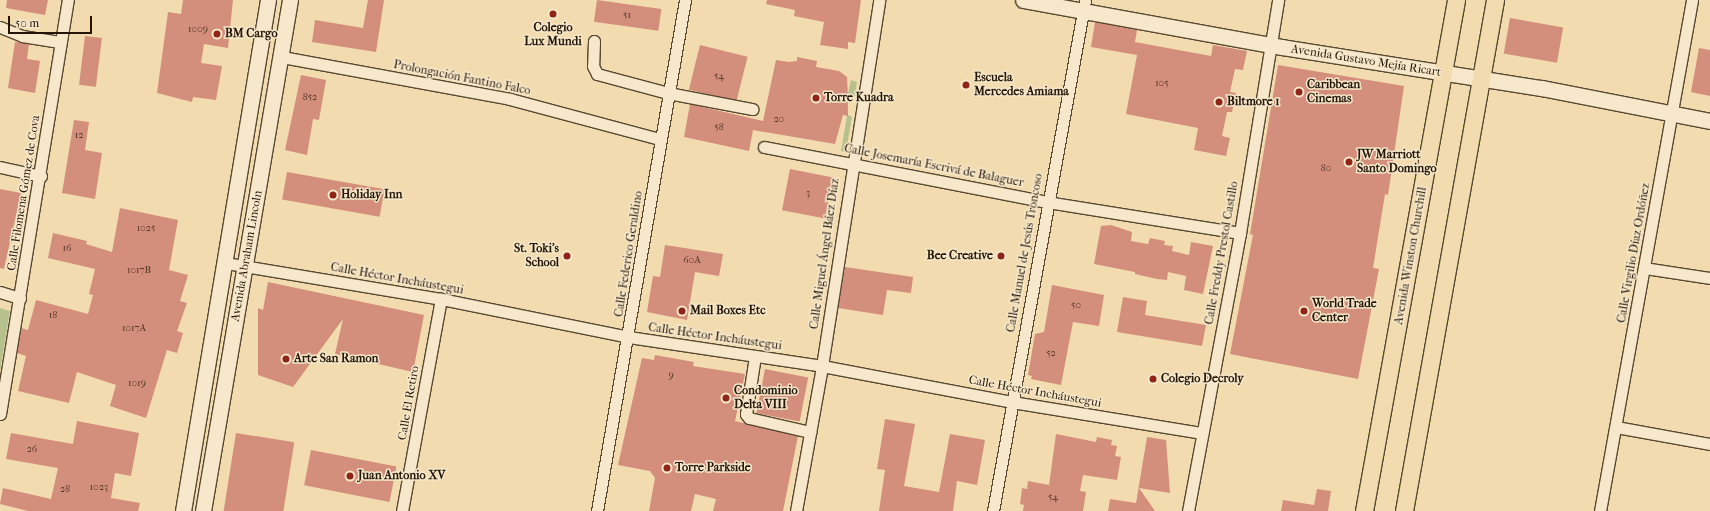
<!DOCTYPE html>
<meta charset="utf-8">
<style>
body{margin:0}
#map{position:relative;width:1710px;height:511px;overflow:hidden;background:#f2dcaf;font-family:"IM FELL French Canon",serif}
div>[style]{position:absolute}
.green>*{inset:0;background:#b7c18d}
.building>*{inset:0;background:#d48e7c;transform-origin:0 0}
.roads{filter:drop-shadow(1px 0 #574831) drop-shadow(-1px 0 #574831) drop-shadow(0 1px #574831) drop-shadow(0 -1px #574831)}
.street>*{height:11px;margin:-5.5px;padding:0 5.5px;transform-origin:5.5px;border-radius:5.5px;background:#f7e8cb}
.secondary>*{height:15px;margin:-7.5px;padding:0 7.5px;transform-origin:7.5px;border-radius:7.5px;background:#f7e8cb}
.primary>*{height:17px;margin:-8.5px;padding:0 8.5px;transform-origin:8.5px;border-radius:8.5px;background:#f2dcaf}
.dots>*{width:11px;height:11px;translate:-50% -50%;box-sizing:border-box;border:2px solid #f7e8cb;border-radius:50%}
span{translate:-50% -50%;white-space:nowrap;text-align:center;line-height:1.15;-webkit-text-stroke:3px #f7e8cb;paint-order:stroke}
.number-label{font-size:10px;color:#4f3424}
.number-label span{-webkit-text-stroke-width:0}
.poi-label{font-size:12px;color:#231607;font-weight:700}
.left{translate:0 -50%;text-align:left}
.right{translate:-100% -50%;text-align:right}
.street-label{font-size:12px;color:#231607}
.scale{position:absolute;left:8px;top:16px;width:84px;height:18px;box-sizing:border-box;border:2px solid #231607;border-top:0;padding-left:5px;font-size:12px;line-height:14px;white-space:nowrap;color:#231607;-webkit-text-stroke:3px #f7e8cb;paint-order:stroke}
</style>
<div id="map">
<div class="green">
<i style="clip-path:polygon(830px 69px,847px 77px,848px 94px,851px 80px,857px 82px,855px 96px,848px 95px,848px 115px,852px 117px,846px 152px,841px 151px,847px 116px,827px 85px)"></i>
<i style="clip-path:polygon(0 308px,10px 311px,0 371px)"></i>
</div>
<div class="building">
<i style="clip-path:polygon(7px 0,48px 0,45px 15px,6px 8px)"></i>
<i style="clip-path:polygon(183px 0,233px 0,228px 48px,204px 44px,201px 63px,222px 66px,216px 100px,193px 97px,192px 102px,157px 93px,168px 12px,181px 14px)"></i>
<i style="clip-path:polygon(368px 0,384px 0,376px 52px,312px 42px,315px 20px,363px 28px)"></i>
<i style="left:597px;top:0;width:65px;height:22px;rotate:8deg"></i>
<i style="clip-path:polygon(767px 0,861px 0,855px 43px,848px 42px,848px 49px,820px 45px,824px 22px,794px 16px,795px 10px,766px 4px)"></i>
<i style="left:1510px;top:18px;width:54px;height:36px;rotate:10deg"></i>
<i style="clip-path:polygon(1095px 22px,1137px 30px,1135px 42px,1211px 56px,1213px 45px,1247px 51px,1243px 70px,1235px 69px,1230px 92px,1236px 93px,1232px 112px,1227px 112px,1222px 136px,1230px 138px,1226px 156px,1194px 150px,1198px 128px,1126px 114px,1137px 55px,1091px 47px)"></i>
<i style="left:85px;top:36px;width:17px;height:49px;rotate:7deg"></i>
<i style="clip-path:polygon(15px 42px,29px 44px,27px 59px,40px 61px,35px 93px,8px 88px)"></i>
<i style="left:700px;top:45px;width:49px;height:46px;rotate:14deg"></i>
<i style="clip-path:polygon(1699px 48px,1710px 50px,1710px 96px,1691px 92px)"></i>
<i style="clip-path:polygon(797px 57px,817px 61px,816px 67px,839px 71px,847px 77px,848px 116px,843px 115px,835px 144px,753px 130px,749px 151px,684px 137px,690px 104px,763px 121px,776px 60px,789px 62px,797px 61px)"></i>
<i style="clip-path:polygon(1278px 65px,1404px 86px,1388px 195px,1385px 194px,1373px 268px,1379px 269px,1358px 379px,1230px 354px,1253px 235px,1250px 234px)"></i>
<i style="clip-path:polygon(301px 75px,326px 80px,319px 120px,313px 119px,307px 155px,285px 150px)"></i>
<i style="clip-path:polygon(74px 120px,89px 122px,85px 150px,102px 153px,95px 199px,62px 193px)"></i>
<i style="left:790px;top:169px;width:44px;height:42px;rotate:11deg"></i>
<i style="left:287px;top:172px;width:99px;height:28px;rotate:10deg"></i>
<i style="clip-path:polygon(0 189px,21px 193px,4px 269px,0 268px)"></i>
<i style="clip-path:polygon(120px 208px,178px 220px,169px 270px,188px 275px,180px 301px,187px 303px,177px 331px,183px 333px,177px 353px,167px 350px,146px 418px,110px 406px,116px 385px,77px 372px,69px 403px,18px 391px,26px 356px,17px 353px,21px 328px,28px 330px,36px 300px,88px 314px,93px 295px,89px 294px,95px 269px,48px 258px,53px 233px,87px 241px,86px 244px,112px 252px)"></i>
<i style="clip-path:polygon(1111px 225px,1132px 232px,1131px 241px,1148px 244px,1150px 238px,1165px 241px,1164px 245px,1173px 246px,1172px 251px,1189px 255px,1191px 242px,1213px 246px,1203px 294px,1184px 290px,1186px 276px,1168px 272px,1167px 280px,1157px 279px,1135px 274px,1135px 272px,1094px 264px,1101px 226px)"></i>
<i style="clip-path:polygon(665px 245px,723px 254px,719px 276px,695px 272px,687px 320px,647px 312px,653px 276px,660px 277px)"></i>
<i style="clip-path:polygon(845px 267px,913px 277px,911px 293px,887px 290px,883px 315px,838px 308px)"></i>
<i style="clip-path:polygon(268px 282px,424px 315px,413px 372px,335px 354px,343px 319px,293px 387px,258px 375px,258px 308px,263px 310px)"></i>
<i style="clip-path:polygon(1052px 285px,1104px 295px,1099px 326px,1073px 322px,1061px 385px,1031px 379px,1032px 376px,1028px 375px,1035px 334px,1044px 332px)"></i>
<i style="clip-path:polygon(1123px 297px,1147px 301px,1145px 315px,1206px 325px,1202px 346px,1117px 332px)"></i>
<i style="clip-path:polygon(655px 355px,694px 362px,693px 366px,745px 374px,735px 421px,798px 436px,783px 511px,713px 511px,716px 499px,695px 494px,691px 511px,649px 511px,655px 478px,650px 471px,618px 465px,642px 358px,654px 360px)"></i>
<i style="left:765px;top:369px;width:44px;height:45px;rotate:11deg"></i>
<i style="clip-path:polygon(885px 419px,915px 424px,904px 486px,939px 492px,950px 434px,985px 440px,977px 485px,957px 481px,953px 511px,879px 511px,885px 470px,877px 469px)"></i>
<i style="clip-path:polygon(77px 421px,139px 433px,131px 476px,115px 473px,111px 498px,140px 503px,138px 511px,28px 511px,0 504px,3px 488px,51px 499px,58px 468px,6px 459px,11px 433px,73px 444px)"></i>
<i style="left:236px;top:433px;width:59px;height:79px;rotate:9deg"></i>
<i style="clip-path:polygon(1056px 434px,1096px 442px,1097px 437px,1112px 440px,1111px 445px,1117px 446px,1115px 456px,1121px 457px,1117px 480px,1083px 475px,1080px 491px,1086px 492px,1083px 511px,1023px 511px,1024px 505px,1020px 504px,1022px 488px,1027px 489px,1028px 481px,1049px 485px)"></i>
<i style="clip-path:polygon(1147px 437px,1166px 440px,1170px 493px,1139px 488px,1155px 511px,1108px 511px,1110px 499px,1136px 503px)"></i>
<i style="left:311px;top:450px;width:87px;height:36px;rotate:11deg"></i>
<i style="clip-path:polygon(1317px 489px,1331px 491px,1328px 511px,1281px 511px,1283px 500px,1314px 505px)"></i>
</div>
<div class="roads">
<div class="street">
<i style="left:0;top:27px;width:24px;rotate:22deg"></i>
<i style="left:22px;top:36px;width:38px;rotate:9deg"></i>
<i style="left:594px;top:41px;width:25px;rotate:92deg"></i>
<i style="left:593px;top:66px;width:9px;rotate:63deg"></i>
<i style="left:597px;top:74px;width:73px;rotate:15deg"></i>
<i style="left:668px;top:93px;width:86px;rotate:10.8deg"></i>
<i style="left:282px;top:57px;width:232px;rotate:10.4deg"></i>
<i style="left:510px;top:99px;width:154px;rotate:15deg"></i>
<i style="left:764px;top:147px;width:288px;rotate:11deg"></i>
<i style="left:1047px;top:202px;width:195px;rotate:9.1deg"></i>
<i style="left:0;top:167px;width:42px;rotate:12.4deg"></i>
<i style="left:226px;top:263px;width:218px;rotate:9.5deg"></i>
<i style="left:441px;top:299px;width:192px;rotate:11.4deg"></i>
<i style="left:629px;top:337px;width:195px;rotate:8.5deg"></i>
<i style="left:822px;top:366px;width:193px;rotate:10.7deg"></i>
<i style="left:1012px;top:402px;width:193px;rotate:9.3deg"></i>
<i style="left:1644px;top:268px;width:67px;rotate:8.6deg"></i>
<i style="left:0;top:292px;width:21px;rotate:17deg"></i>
<i style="left:755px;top:356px;width:59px;rotate:98.8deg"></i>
<i style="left:746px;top:414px;width:5px;rotate:53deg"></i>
<i style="left:749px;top:418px;width:63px;rotate:12.9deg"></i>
<i style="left:0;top:414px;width:420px;rotate:-80.7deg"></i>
<i style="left:1616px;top:427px;width:96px;rotate:10.3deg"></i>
<i style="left:402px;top:511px;width:216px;rotate:-79.6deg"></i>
<i style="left:597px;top:511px;width:519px;rotate:-80.23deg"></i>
<i style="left:796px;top:511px;width:147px;rotate:-79.8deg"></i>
<i style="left:822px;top:366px;width:370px;rotate:-81.1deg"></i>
<i style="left:993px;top:511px;width:519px;rotate:-79.79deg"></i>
<i style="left:1188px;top:511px;width:283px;rotate:-79.4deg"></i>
<i style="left:1240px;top:233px;width:236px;rotate:-80.7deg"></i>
<i style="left:1600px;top:511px;width:519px;rotate:-79.79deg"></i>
</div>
<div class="secondary">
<i style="left:1023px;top:0;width:263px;rotate:10.3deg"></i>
<i style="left:1282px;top:47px;width:263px;rotate:9deg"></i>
<i style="left:1542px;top:88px;width:171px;rotate:11.1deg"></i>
<i style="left:183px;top:511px;width:518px;rotate:-80.56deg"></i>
<i style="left:203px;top:511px;width:518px;rotate:-80.34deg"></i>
</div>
<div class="primary">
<i style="left:1364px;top:511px;width:519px;rotate:-79.79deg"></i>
<i style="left:1404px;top:511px;width:519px;rotate:-79.9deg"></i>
</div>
</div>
<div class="dots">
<i style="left:553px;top:14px;background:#8f2418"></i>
<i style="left:217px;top:34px;background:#8f2418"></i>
<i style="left:966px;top:85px;background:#8f2418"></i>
<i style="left:1299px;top:92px;background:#8f2418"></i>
<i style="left:816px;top:98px;background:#8f2418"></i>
<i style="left:1219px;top:102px;background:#8f2418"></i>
<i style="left:1349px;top:162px;background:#8f2418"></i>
<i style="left:333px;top:195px;background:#8f2418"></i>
<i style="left:567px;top:256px;background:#8f2418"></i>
<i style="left:1001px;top:256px;background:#8f2418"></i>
<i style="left:682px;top:311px;background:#8f2418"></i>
<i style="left:1304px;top:311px;background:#8f2418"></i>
<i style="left:286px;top:359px;background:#8f2418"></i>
<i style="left:1153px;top:379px;background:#8f2418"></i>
<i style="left:726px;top:398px;background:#8f2418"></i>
<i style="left:667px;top:468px;background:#8f2418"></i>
<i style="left:350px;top:476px;background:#8f2418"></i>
</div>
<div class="number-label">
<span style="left:627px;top:16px">51</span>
<span style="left:198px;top:30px">1009</span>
<span style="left:719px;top:77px">54</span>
<span style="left:1162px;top:84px">105</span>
<span style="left:310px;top:98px">852</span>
<span style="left:779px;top:120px">20</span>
<span style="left:719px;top:128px">58</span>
<span style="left:79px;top:136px">12</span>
<span style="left:1326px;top:169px">80</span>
<span style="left:808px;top:194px">3</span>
<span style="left:146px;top:229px">1025</span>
<span style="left:67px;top:249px">16</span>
<span style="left:692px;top:261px">60A</span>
<span style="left:139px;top:271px">1017B</span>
<span style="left:1076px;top:306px">50</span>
<span style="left:53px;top:316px">18</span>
<span style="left:134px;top:329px">1017A</span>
<span style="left:1051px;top:354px">52</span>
<span style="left:671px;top:376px">9</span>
<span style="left:137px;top:384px">1019</span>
<span style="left:32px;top:450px">26</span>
<span style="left:99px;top:488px">1023</span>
<span style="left:65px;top:490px">28</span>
<span style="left:1053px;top:498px">54</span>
</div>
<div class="poi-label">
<span style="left:553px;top:35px">Colegio<br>Lux Mundi</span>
<span class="left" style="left:225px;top:34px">BM Cargo</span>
<span class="left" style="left:974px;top:85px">Escuela<br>Mercedes Amiama</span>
<span class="left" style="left:1307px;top:92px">Caribbean<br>Cinemas</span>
<span class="left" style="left:824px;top:98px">Torre Kuadra</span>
<span class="left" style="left:1227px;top:102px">Biltmore 1</span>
<span class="left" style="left:1357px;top:162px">JW Marriott<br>Santo Domingo</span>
<span class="left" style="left:341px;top:195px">Holiday Inn</span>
<span class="right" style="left:559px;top:256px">St. Toki's<br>School</span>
<span class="right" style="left:993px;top:256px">Bee Creative</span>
<span class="left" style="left:1312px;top:311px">World Trade<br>Center</span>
<span class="left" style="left:690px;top:311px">Mail Boxes Etc</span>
<span class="left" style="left:294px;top:359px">Arte San Ramon</span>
<span class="left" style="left:1161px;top:379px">Colegio Decroly</span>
<span class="left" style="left:734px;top:398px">Condominio<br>Delta VIII</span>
<span class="left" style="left:675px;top:468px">Torre Parkside</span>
<span class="left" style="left:358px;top:476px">Juan Antonio XV</span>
</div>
<div class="street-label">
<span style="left:1366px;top:61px;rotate:9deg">Avenida Gustavo Mejía Ricart</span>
<span style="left:462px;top:78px;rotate:11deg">Prolongación Fantino Falco</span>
<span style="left:934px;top:166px;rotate:11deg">Calle Josemaría Escrivá de Balaguer</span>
<span style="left:24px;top:193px;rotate:-81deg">Calle Filomena Gómez de Cova</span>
<span style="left:1025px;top:253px;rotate:-80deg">Calle Manuel de Jesús Troncoso</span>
<span style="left:1222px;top:253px;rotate:-80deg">Calle Freddy Prestol Castillo</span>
<span style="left:1634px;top:253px;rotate:-80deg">Calle Virgilio Díaz Ordóñez</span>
<span style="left:629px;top:254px;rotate:-81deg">Calle Federico Geraldino</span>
<span style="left:825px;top:254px;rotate:-82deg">Calle Miguel Ángel Báez Díaz</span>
<span style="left:247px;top:256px;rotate:-80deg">Avenida Abraham Lincoln</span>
<span style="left:1411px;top:256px;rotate:-80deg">Avenida Winston Churchill</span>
<span style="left:397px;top:279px;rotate:10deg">Calle Héctor Incháustegui</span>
<span style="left:715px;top:337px;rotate:8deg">Calle Héctor Incháustegui</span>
<span style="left:1035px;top:392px;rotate:10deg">Calle Héctor Incháustegui</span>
<span style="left:409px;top:403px;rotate:-80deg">Calle El Retiro</span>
</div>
<div class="scale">50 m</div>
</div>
